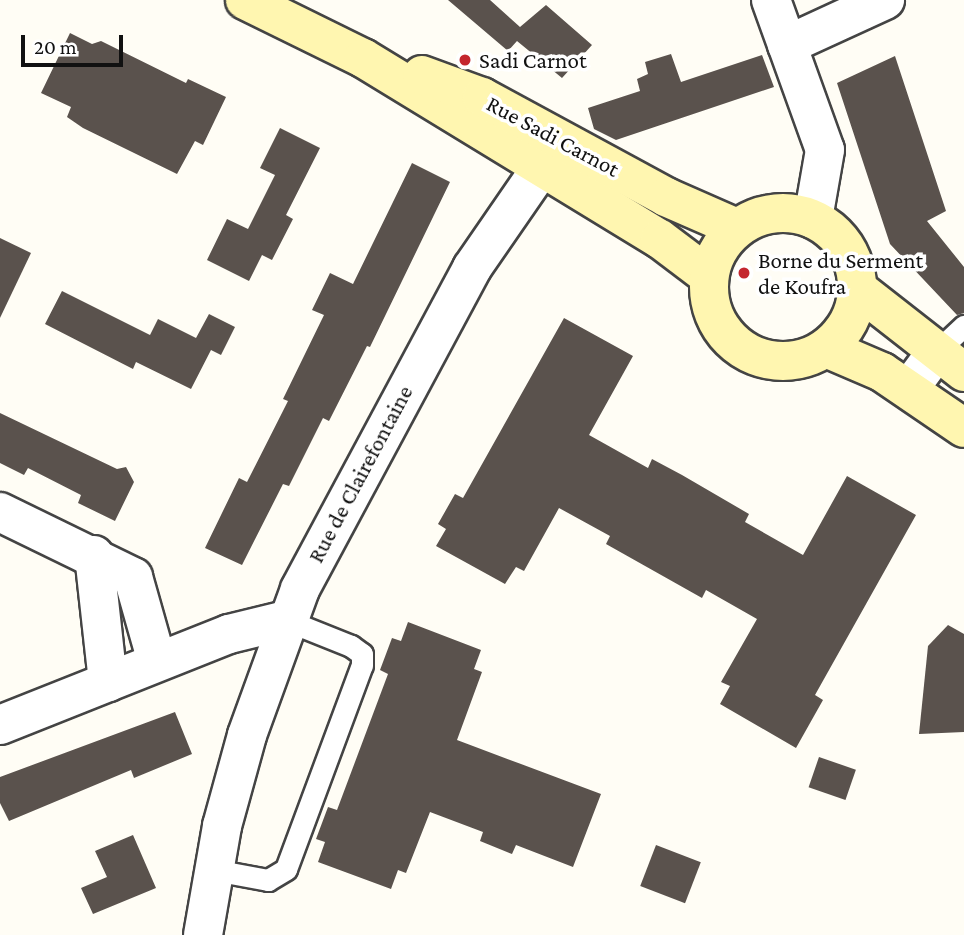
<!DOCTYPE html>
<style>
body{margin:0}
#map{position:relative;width:964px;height:935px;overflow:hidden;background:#fffdf5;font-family:"Crimson Pro",serif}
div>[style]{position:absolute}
.building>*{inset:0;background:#5a524d;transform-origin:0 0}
.roads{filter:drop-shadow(2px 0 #444) drop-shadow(-2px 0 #444) drop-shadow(0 2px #444) drop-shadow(0 -2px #444)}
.service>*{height:21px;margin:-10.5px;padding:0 10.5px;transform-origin:10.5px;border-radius:10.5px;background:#fff}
.minor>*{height:38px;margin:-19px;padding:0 19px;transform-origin:19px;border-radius:19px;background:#fff}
.secondary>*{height:38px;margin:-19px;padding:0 19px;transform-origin:19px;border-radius:19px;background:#fff6b0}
.secondary>.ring{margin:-19px;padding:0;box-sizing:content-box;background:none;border:38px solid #fff6b0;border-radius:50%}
.dots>*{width:19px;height:19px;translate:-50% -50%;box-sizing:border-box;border:4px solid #fff;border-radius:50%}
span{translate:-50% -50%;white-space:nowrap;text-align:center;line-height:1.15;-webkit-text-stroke:7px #fff;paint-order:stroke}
.poi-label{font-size:23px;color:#111}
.left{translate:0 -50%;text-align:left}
.street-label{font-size:23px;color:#111}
.scale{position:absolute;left:21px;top:35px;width:102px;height:32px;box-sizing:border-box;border:4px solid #111;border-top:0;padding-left:9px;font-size:21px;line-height:24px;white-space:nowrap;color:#111;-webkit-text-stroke:5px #fff;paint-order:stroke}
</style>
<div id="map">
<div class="building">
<i style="clip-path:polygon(448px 0,490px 0,520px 27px,546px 5px,592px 45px,562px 78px,517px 41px,508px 51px)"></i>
<i style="clip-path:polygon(70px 33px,92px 44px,101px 41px,186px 83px,188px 79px,226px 97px,203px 145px,195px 141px,177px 174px,83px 128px,67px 117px,71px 107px,41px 93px)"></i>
<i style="clip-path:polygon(671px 54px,681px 82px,762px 55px,774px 87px,616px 140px,594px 129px,588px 108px,640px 91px,637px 79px,648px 74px,645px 62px)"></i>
<i style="clip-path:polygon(895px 56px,946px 211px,927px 221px,964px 267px,964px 313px,957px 315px,890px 244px,837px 83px)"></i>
<i style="clip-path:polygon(280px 128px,320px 148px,286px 215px,293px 219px,272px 260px,262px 255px,249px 281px,207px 260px,227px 219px,248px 229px,275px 175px,260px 168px)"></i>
<i style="clip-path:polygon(412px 163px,450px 182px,370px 347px,367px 346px,329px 421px,323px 418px,289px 486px,283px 484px,242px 565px,205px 548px,239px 478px,247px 482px,288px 401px,283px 399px,324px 315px,312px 310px,330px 273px,353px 284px)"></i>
<i style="clip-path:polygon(0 238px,31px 253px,0 318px)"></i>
<i style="clip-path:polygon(62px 291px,150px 335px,158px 319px,196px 338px,209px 314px,235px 327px,221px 355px,211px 350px,191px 389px,136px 362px,133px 369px,45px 324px)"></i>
<i style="clip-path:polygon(564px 318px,633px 356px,589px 435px,648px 468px,652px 459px,682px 475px,749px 514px,745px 522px,803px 555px,847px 476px,916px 515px,815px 695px,823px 700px,796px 748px,720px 704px,730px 686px,721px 682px,757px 619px,706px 590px,702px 598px,606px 544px,610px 536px,559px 508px,524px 571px,516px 567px,505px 584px,436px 546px,446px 529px,438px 524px,455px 494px,463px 498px)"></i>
<i style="clip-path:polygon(0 413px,117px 469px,126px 467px,134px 482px,115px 521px,78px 503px,81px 495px,28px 468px,24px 475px,0 463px)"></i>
<i style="clip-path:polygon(408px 622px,481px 650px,474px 669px,482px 672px,457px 740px,601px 794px,573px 867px,516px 845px,512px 854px,480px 841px,483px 832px,430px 812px,406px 873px,398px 870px,391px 889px,318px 862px,325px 842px,316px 839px,328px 807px,337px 810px,388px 674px,380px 670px,392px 638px,401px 641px)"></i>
<i style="clip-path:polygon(948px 625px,964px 634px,964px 732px,919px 734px,928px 646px)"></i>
<i style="clip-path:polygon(175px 712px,192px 754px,134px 778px,131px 770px,9px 821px,0 803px,0 777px)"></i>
<i style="left:819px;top:757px;width:39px;height:32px;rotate:19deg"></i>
<i style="clip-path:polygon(133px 835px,156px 888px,93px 914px,81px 888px,107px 877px,95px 851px)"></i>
<i style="left:656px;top:845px;width:48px;height:44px;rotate:21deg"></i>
</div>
<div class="roads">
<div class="service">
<i style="left:937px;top:351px;width:37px;rotate:-43deg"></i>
<i style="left:214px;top:870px;width:55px;rotate:10.5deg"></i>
<i style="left:268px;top:880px;width:21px;rotate:-31deg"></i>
<i style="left:286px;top:869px;width:218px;rotate:-69.6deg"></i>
<i style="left:362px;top:665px;width:11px;rotate:-90deg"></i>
<i style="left:362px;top:654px;width:14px;rotate:-144deg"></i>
<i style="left:351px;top:646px;width:70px;rotate:-158.2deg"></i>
</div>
<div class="minor">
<i style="left:771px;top:0;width:159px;rotate:70.2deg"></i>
<i style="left:825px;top:150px;width:70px;rotate:99.9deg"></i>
<i style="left:787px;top:45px;width:108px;rotate:-24.7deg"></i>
<i style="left:909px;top:389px;width:47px;rotate:-53.6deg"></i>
<i style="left:0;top:512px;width:148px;rotate:26deg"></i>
<i style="left:133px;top:577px;width:88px;rotate:74.2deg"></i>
<i style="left:94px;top:555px;width:128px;rotate:83.7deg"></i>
<i style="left:0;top:725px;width:246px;rotate:-21.7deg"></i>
<i style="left:229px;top:634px;width:59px;rotate:-13.8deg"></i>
<i style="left:203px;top:935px;width:111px;rotate:-80.1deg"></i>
<i style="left:222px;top:826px;width:94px;rotate:-74.6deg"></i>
<i style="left:247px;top:735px;width:155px;rotate:-70deg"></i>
<i style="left:300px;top:589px;width:364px;rotate:-61.8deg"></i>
<i style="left:472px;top:268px;width:121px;rotate:-55.4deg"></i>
<i style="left:541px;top:168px;width:16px;rotate:-35deg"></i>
<i style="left:554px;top:159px;width:17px;rotate:13deg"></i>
</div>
<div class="secondary">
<i style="left:245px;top:0;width:131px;rotate:26.2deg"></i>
<i style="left:363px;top:58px;width:348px;rotate:31.4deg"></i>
<i style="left:660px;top:239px;width:61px;rotate:37.1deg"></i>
<i style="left:422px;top:75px;width:64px;rotate:20.1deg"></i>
<i style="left:482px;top:97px;width:209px;rotate:28.5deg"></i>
<i style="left:666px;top:197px;width:77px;rotate:23.6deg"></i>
<i class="ring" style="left:709px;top:213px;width:110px;height:110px"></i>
<i style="left:859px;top:290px;width:133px;rotate:38deg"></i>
<i style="left:826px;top:348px;width:61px;rotate:23.2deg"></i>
<i style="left:882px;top:372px;width:99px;rotate:34.3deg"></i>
</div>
</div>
<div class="dots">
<i style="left:465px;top:60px;background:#c4262e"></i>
<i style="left:744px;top:273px;background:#c4262e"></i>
</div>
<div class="poi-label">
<span class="left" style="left:479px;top:60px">Sadi Carnot</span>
<span class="left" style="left:758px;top:273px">Borne du Serment<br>de Koufra</span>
</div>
<div class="street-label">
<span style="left:553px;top:136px;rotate:28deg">Rue Sadi Carnot</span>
<span style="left:360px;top:474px;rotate:-62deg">Rue de Clairefontaine</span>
</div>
<div class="scale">20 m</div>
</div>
